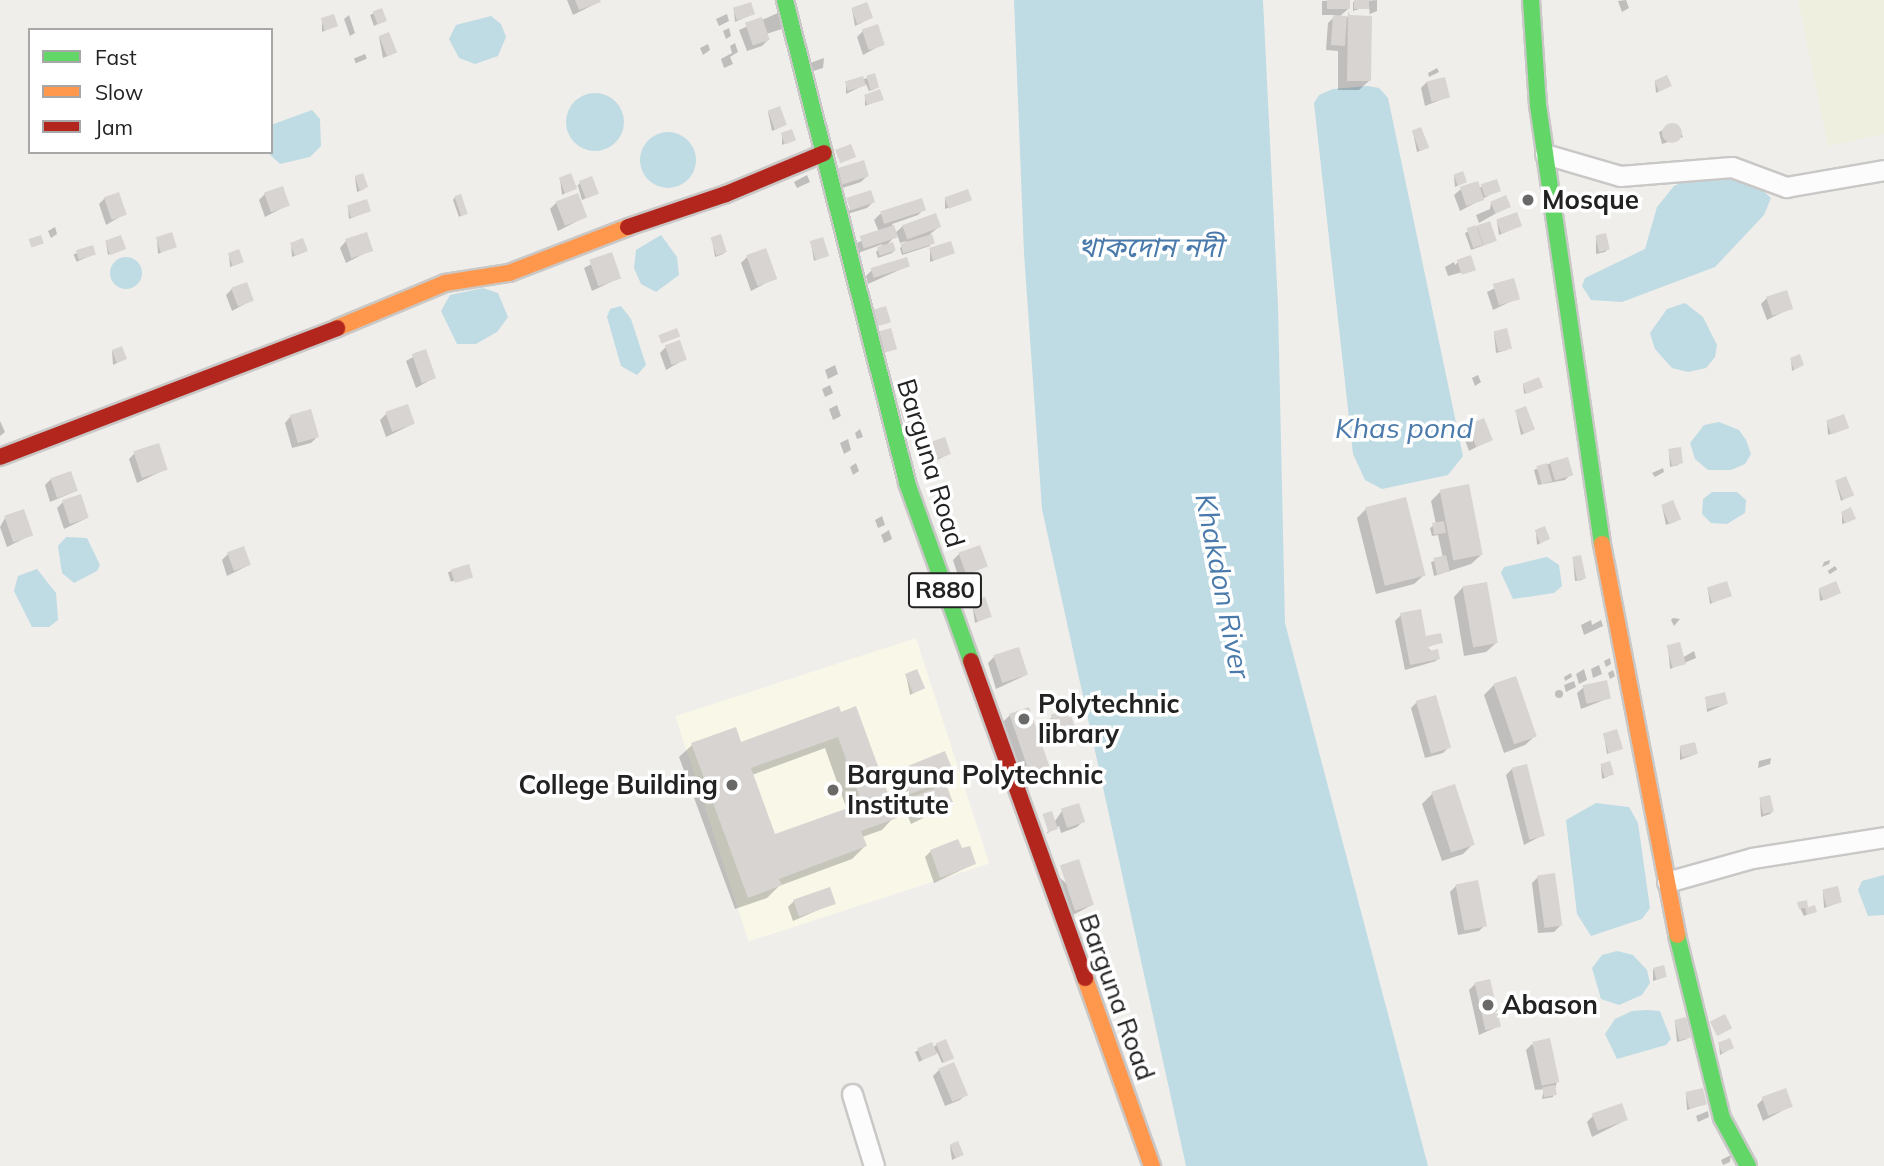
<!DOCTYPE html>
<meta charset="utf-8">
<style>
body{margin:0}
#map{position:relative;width:1884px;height:1166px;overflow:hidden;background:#f0eeeb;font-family:Mulish,"Noto Sans Bengali",sans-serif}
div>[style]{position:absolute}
.education>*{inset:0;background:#f8f7e8;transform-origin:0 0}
.farmland>*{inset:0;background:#efefdf}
.water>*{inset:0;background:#bfdbe3}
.round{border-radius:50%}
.shadow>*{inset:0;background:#0003;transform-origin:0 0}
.building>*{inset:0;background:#d7d4d2;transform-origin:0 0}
.roads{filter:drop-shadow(2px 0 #c9c8c7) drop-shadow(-2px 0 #c9c8c7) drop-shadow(0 2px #c9c8c7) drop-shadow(0 -2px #c9c8c7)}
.street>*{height:19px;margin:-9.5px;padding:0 9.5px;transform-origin:9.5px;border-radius:9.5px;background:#fdfcfc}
.fast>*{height:16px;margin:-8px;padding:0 8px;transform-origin:8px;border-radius:8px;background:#63d668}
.slow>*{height:16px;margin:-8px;padding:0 8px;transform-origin:8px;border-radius:8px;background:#ff974d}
.jam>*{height:16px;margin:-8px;padding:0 8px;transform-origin:8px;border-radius:8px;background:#b3261e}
.dots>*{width:19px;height:19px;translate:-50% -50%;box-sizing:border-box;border:4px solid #fff;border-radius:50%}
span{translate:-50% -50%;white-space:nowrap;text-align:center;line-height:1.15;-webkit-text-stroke:7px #fff;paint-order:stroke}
.shield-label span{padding:2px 5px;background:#fff;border:2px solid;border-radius:5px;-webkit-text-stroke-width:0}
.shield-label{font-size:24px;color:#222;font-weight:700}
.poi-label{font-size:26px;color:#222;font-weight:700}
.left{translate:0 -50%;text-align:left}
.right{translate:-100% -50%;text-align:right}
.street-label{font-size:26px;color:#222}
.water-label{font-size:28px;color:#4a7aab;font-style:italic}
.legend{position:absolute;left:28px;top:28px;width:245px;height:126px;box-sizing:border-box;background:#fff;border:2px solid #a7a7a7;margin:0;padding:9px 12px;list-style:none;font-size:21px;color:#222}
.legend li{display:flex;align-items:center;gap:14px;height:35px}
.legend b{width:35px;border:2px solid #a7a7a7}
</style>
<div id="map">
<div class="education">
<i style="left:916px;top:638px;width:237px;height:253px;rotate:72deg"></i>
</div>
<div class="farmland">
<i style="clip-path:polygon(1798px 0,1884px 0,1884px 134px,1828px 146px)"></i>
</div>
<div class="water">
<i style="clip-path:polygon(1014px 0,1263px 0,1278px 305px,1285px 623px,1428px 1166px,1186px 1166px,1042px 509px,1024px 253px)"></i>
<i style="clip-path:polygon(491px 16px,501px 24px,506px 37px,498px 56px,475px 64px,459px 58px,449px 39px,456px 25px)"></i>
<i style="clip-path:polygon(1368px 86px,1379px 88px,1388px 98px,1463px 456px,1448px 475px,1382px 489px,1365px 480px,1353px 454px,1314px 103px,1319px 95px,1333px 89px)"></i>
<i class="round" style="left:566px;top:93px;width:58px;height:58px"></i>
<i style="clip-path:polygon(312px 110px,320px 119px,321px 146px,310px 157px,280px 164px,267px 152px,271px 152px,271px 125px)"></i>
<i class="round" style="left:640px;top:132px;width:56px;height:56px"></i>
<i style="clip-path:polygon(1692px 178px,1751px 180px,1771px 198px,1764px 215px,1715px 267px,1622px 302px,1591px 300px,1582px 286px,1585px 278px,1645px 249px,1657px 207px,1674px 186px)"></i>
<i style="clip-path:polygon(661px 235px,677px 257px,679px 275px,656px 292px,641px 284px,634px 268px,636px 250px)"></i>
<i class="round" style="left:110px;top:257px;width:32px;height:32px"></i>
<i style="clip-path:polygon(483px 288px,498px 293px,508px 317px,497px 332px,476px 344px,457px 344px,441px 311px,450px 295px)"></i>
<i style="clip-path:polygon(1685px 303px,1703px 317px,1717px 345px,1715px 357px,1706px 368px,1688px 372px,1672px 368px,1655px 349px,1650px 333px,1667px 309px)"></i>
<i style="clip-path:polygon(621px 306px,631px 319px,646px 365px,637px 375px,621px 366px,607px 317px,610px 309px)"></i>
<i style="clip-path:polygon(1719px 422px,1739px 430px,1746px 440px,1751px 454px,1745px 464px,1731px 470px,1708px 470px,1695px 459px,1690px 443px,1704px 425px)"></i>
<i style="clip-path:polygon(1712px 492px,1737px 492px,1746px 500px,1745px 513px,1727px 524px,1711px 523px,1702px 514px,1703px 499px)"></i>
<i style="clip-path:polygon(66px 537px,87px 538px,100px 565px,97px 571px,74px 583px,62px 573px,58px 546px)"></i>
<i style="clip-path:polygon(1547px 557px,1559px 565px,1562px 586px,1554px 593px,1513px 599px,1501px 573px,1504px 567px)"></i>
<i style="clip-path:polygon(37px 569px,56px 593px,58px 620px,49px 627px,32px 627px,14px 591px,18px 576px)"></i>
<i style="clip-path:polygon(1596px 803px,1629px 807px,1638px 823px,1650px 908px,1642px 919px,1591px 936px,1577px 914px,1566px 820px)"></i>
<i style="clip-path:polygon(1884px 875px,1884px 915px,1868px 916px,1858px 890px,1862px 881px)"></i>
<i style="clip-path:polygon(1617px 951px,1633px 955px,1647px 970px,1650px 983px,1642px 995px,1619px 1005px,1601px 999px,1592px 968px,1602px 955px)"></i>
<i style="clip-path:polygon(1647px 1010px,1660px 1011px,1671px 1039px,1666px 1045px,1617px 1059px,1605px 1034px,1615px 1019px,1632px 1011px)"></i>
</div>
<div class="shadow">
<i style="clip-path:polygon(567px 0,598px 0,599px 2px,573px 15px)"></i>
<i style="clip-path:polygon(1348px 0,1348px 9px,1339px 17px,1370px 17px,1369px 6px,1353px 11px,1353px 2px,1377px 0,1377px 11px,1370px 14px,1369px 81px,1359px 90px,1338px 90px,1338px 51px,1326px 50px,1328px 23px,1336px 15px,1322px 15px,1322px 1px)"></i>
<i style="clip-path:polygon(1626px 0,1629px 8px,1622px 12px,1618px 1px)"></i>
<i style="clip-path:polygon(852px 9px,871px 18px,855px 26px)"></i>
<i style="clip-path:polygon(381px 10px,385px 20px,374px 26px,370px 15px)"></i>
<i style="clip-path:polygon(734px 10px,753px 14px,735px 22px)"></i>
<i style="clip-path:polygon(780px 12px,782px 29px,766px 34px,768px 40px,762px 46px,747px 51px,739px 30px)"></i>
<i style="clip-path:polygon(727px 14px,729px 21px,719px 26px,716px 19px)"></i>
<i style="clip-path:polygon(349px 15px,355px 33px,350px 36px,344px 19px)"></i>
<i style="clip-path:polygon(322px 21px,336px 25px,322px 32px)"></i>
<i style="clip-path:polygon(729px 28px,731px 36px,726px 39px,723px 31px)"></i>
<i style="clip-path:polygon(863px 31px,883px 44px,863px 55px,857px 37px)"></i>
<i style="clip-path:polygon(379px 37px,395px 52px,392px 54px,383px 58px)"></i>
<i style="clip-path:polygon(735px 43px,738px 52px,730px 57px,733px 64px,724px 68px,721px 59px,732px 53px,730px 46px)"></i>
<i style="clip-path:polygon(708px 44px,710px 50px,703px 55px,700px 48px)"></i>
<i style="left:365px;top:54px;width:5px;height:12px;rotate:68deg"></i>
<i style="clip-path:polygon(824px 58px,823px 68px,810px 72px,810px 63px)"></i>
<i style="clip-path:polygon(1437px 68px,1439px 72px,1429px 77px,1428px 73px)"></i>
<i style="clip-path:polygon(868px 78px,877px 86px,875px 89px,869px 91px,866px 84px,846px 94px,846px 83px)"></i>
<i style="clip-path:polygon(1427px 82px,1448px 97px,1425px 106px,1421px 88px)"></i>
<i style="clip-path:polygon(1655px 82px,1670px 85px,1656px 93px)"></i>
<i style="clip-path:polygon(865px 96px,882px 99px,865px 106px)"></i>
<i style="clip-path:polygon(768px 112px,785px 125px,772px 131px)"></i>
<i style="clip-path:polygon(1677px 124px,1683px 137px,1662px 144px,1659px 132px)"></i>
<i style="clip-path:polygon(1413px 132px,1427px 147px,1424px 149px,1417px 152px)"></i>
<i style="clip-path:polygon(782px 134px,794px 139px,782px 145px)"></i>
<i style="clip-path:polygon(863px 162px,867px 176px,861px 182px,833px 191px)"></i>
<i style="clip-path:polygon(807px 175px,810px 182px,797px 188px,794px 182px)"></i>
<i style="clip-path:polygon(1454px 176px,1465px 182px,1455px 187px)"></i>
<i style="clip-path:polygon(355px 178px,366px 187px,364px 189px,357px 192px)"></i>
<i style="clip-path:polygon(560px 179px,575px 188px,580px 183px,597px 193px,582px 200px,578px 186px,562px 195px)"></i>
<i style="clip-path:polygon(1482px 187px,1499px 190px,1460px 211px,1454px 195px,1461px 189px)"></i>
<i style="clip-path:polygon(870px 192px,873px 202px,867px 208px,844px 215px)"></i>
<i style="clip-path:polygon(265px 194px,288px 205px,265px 217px,259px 200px)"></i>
<i style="clip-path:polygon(455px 197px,466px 213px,459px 217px,453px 200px)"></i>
<i style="clip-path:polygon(105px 198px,125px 214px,106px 225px,99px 204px)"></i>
<i style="clip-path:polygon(945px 198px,970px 199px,945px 209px)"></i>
<i style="clip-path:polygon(920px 201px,924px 209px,918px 215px,892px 224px,895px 233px,903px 226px,939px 227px,930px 234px,930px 246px,902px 255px,900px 248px,907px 241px,900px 243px,897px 234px,885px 247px,894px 251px,892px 253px,878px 258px,876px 252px,883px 244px,858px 253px,855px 244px,879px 232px,874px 220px,880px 214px)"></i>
<i style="clip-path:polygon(556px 203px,585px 217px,558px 231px,550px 209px)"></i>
<i style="clip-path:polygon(1491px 203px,1509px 206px,1479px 223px,1476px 215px,1490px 209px)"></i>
<i style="clip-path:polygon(348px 207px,369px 211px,349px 219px)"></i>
<i style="clip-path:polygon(1497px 221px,1520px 226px,1499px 235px)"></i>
<i style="clip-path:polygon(55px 227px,57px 234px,51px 238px,48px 231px)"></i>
<i style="clip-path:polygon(1478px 227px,1495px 241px,1471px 250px,1465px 233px)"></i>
<i style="clip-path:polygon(1596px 238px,1608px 249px,1605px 252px,1596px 254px)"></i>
<i style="clip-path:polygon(157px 239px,175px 246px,158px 254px)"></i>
<i style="clip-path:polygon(712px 239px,725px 252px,723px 254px,715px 257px)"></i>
<i style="clip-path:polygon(346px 241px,371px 250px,346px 263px,340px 248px)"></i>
<i style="clip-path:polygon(106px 242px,124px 248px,108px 255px)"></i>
<i style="clip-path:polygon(811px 243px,827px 255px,814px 261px)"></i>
<i style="clip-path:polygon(291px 244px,306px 251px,292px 257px)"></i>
<i style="left:91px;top:247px;width:8px;height:19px;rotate:67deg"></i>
<i style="clip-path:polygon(930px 250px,953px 253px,930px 262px)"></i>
<i style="clip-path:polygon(229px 254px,242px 262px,230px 267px)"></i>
<i style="clip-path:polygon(611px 254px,619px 278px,592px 291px,584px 268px)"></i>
<i style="clip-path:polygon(747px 257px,775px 278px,751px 291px,741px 263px)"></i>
<i style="clip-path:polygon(1454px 262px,1455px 265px,1458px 262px,1474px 269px,1448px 276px,1445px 267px)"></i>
<i style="clip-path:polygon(908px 266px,868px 284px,866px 276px,872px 270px)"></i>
<i style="clip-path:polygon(1512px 280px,1518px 298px,1493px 310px,1487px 292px)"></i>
<i style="clip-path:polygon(232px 289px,252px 300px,232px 311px,226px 295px)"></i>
<i style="clip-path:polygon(1767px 298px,1791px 308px,1767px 320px,1761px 304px)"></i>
<i style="clip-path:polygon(1494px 333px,1510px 347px,1507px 350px,1496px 353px)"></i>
<i style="clip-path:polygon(666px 347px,685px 359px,666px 370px,660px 353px)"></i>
<i style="clip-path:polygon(112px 351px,125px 359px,113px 365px)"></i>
<i style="clip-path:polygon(424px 351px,434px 378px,416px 388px,406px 361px)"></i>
<i style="clip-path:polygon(1791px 359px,1802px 365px,1792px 371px)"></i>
<i style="clip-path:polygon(835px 365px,838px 374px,828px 379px,825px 370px)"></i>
<i style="clip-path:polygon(1478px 375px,1481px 382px,1475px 386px,1472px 378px)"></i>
<i style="clip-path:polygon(1523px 384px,1541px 386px,1524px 394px)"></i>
<i style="clip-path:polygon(830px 385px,833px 393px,825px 397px,822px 389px)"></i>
<i style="clip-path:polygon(837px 405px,841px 416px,833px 420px,829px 409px)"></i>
<i style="clip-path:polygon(1516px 412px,1533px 429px,1530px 431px,1521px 435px)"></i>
<i style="clip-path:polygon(386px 414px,413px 424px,386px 437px,380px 420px)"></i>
<i style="clip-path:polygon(291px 416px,317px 437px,311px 443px,292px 448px,285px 423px)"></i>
<i style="clip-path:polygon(0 421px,5px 432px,0 436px)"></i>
<i style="clip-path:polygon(1827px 422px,1847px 427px,1828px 435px)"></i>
<i style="clip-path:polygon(1468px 426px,1491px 439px,1469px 451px,1462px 432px)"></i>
<i style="clip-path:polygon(860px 429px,863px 437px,857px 439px,855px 433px)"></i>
<i style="clip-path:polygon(848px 439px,851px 450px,844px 454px,840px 443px)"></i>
<i style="clip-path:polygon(932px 443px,949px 454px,935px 461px)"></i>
<i style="clip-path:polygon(1669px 451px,1681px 462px,1678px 465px,1670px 467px)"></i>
<i style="clip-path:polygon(135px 453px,166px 469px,137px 483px,129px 459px)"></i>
<i style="clip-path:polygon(856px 463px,859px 471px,853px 475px,850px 467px)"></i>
<i style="clip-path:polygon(1551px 463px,1571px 474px,1565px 480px,1538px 485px,1534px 470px)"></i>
<i style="clip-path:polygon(1663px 468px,1664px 472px,1655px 477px,1652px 473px)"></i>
<i style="clip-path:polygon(51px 479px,76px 491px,50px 502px,45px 485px)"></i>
<i style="clip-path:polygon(1836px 482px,1852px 494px,1841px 501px)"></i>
<i style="clip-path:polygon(1441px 491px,1481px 555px,1471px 564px,1434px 576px,1431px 562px,1443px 558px,1438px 535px,1432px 536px,1430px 528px,1436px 524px,1431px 501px)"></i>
<i style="clip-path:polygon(63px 502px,87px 518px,64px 529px,57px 508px)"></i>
<i style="clip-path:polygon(1662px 506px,1676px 521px,1666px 525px)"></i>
<i style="clip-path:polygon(1366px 509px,1424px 575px,1414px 584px,1376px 594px,1357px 518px)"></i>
<i style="clip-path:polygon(1842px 513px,1851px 521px,1842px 524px)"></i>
<i style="clip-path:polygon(882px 516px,885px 525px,878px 528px,875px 520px)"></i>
<i style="clip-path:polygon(5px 518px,31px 535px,7px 547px,0 527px)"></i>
<i style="clip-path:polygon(889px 530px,892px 539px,884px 543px,881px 535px)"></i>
<i style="clip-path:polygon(1536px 532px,1548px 539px,1537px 545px)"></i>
<i style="clip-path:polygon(228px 554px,249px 565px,227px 576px,222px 560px)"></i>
<i style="clip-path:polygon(959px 554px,986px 566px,959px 579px,953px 560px)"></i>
<i style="clip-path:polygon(1573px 559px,1584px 578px,1582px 580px,1575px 581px)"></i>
<i style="clip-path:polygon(1830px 560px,1829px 564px,1822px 567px,1824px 562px)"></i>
<i style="left:468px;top:566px;width:10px;height:21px;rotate:73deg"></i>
<i style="left:1835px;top:566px;width:4px;height:9px;rotate:56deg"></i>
<i style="clip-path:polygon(1463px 587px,1496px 643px,1486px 652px,1464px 656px,1454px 597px)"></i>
<i style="clip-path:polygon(1819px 589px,1839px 593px,1820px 601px)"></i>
<i style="clip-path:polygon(1708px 590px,1730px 595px,1710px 604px)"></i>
<i style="clip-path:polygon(951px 591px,980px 593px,956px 605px)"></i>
<i style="clip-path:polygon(972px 603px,990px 616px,975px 623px)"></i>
<i style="clip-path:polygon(1401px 615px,1425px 640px,1442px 642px,1427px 647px,1438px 658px,1436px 661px,1405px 670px,1395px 621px)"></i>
<i style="clip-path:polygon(1673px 618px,1680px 619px,1674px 626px,1671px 620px)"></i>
<i style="clip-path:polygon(1591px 620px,1592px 625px,1601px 620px,1603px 626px,1584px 635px,1581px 625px)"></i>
<i style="clip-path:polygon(1668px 647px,1682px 658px,1694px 651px,1696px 658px,1670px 669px)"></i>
<i style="clip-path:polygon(994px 657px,1026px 675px,996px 689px,988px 663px)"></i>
<i style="clip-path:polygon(1610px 658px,1611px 664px,1606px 667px,1604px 661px)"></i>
<i style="clip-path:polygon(1599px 665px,1602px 674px,1593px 678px,1591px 669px)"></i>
<i style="clip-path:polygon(1584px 669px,1587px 680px,1579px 684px,1576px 674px)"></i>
<i style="clip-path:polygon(1613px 670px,1615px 676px,1610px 679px,1608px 673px)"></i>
<i style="clip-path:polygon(1571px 673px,1572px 677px,1565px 681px,1564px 677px)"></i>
<i style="clip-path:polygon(906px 675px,923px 688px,910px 695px)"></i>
<i style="clip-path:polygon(1574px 681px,1576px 687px,1566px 692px,1564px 685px)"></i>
<i style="clip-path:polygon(1494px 685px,1535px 736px,1525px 745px,1504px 753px,1484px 695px)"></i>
<i style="clip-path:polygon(1584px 687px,1609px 698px,1581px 709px,1577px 693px)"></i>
<i class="round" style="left:1555px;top:690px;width:8px;height:8px"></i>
<i style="clip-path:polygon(1706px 700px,1726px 704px,1707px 712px)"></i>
<i style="clip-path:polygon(1417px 702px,1449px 747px,1443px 753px,1425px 758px,1411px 708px)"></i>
<i style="clip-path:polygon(evenodd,838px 708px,894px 817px,882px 830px,862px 837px,865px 846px,852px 859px,779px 886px,767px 898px,735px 909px,679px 757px,692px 745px,740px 744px,838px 708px,825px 748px,847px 810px,774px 836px,752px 775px,825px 748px)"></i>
<i style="clip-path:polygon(1010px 715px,1048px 769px,1038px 778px,1020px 784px,1000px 725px)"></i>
<i style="clip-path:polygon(1052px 717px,1074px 730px,1052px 741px,1046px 723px)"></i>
<i style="clip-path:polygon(1604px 735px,1621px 748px,1607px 754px)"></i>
<i style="clip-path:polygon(1680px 747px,1696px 754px,1680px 760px)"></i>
<i style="clip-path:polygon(1771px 758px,1770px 764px,1758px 768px,1759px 761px)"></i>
<i style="clip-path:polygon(1601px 766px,1612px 774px,1609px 776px,1602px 779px)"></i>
<i style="clip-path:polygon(1512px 769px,1543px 835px,1524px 845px,1506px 775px)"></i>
<i style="clip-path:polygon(900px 770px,953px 776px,944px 784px,952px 804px,911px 824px,904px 806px,913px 797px,899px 802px,891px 779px)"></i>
<i style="clip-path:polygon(1432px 794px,1473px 844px,1463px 854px,1442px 861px,1422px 804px)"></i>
<i style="clip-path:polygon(1760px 800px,1772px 812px,1770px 814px,1761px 817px)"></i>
<i style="clip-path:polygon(1078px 805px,1083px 821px,1077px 827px,1061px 833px,1059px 826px,1046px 834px,1062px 811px)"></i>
<i style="clip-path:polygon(961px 850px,974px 864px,934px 883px,925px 857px,931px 851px)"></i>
<i style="clip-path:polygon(1054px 873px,1092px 905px,1069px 917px)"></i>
<i style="clip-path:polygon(1538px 877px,1560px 926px,1554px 932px,1538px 933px,1532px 883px)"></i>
<i style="clip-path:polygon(1456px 886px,1485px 925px,1479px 931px,1458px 935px,1450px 892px)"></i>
<i style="clip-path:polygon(1823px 892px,1840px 902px,1824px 908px)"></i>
<i style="clip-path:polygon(794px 901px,834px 903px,793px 921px,788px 907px)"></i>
<i style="clip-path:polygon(1798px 904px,1807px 909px,1815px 911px,1804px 916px)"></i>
<i style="clip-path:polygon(1653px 969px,1665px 977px,1653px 981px)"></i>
<i style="clip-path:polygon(1475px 984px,1499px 1026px,1479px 1035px,1469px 990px)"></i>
<i style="clip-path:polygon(1675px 1022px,1687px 1039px,1677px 1042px)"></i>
<i style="clip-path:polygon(931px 1044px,933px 1048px,937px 1044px,952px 1058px,942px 1063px,937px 1052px,919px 1062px,915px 1052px)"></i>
<i style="clip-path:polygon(1532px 1044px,1557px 1081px,1553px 1097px,1542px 1099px,1544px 1089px,1535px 1090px,1526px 1050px)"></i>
<i style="clip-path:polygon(1719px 1044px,1732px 1048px,1720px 1055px)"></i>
<i style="clip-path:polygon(939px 1070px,966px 1094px,960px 1100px,945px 1106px,933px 1076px)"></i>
<i style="clip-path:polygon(1686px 1094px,1705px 1104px,1687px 1110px)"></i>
<i style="clip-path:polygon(1763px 1099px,1791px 1106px,1763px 1121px,1757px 1105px)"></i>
<i style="clip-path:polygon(1708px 1111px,1709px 1117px,1698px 1122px,1696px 1116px)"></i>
<i style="clip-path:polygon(1593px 1116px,1626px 1120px,1592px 1137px,1587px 1122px)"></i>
<i style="clip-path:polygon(950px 1146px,962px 1155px,952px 1160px)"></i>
<i style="clip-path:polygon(1731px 1155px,1730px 1162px,1723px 1165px,1721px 1160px)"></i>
</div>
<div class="building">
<i style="clip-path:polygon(575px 0,600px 0,601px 2px,579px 10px)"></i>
<i style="left:1327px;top:0;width:23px;height:9px"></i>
<i style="left:1354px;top:0;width:15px;height:9px"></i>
<i style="left:751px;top:2px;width:13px;height:19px;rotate:72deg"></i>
<i style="left:867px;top:2px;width:17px;height:17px;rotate:69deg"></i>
<i style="left:382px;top:8px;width:14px;height:10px;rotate:69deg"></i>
<i style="clip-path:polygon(1348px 11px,1350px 15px,1372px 16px,1371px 81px,1347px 81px)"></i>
<i style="left:334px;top:14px;width:13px;height:14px;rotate:72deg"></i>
<i style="left:1333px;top:15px;width:14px;height:30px;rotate:4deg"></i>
<i style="left:762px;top:17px;width:24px;height:18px;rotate:71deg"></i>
<i style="left:878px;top:24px;width:22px;height:17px;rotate:72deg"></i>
<i style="left:389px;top:32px;width:22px;height:11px;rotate:68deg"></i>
<i style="left:875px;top:73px;width:15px;height:9px;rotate:74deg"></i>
<i style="left:1667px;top:75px;width:12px;height:14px;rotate:66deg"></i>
<i style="left:863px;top:76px;width:10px;height:19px;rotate:73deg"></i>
<i style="left:1445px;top:77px;width:21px;height:19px;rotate:76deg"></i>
<i style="clip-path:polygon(880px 89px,884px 100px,867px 105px,864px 95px)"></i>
<i style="left:780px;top:106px;width:20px;height:13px;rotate:70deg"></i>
<i class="round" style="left:1662px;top:123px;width:20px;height:20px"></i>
<i style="left:1421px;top:127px;width:22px;height:10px;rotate:68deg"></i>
<i style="left:792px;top:129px;width:12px;height:12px;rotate:70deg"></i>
<i style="left:851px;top:144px;width:14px;height:17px;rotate:69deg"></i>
<i style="left:864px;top:160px;width:17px;height:33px;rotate:73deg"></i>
<i style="left:1463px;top:171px;width:12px;height:10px;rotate:70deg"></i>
<i style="left:363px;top:173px;width:15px;height:9px;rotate:70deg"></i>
<i style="left:571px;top:173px;width:17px;height:13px;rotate:69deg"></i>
<i style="left:592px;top:176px;width:19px;height:14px;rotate:69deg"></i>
<i style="left:1497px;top:179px;width:13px;height:17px;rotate:72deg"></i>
<i style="left:1478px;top:181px;width:20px;height:19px;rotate:72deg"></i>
<i style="left:283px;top:186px;width:21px;height:20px;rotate:71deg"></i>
<i style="left:968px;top:189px;width:12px;height:25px;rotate:70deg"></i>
<i style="left:871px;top:190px;width:13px;height:26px;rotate:72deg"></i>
<i style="left:119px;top:192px;width:24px;height:16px;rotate:71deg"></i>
<i style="left:578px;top:193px;width:26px;height:24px;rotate:69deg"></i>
<i style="left:461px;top:194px;width:21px;height:7px;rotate:71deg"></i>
<i style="left:1506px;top:195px;width:13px;height:17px;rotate:67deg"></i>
<i style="left:922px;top:198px;width:13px;height:44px;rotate:72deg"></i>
<i style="left:367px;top:199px;width:13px;height:21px;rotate:72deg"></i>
<i style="left:1517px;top:212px;width:15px;height:22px;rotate:70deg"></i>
<i style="left:936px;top:213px;width:15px;height:36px;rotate:70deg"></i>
<i style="left:1490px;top:221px;width:21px;height:14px;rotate:71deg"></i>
<i style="left:894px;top:225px;width:13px;height:36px;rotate:72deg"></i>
<i style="left:1476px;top:225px;width:21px;height:10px;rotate:71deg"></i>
<i style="left:172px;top:232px;width:16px;height:17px;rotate:72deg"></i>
<i style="left:367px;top:232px;width:20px;height:23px;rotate:72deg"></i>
<i style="left:1606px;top:233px;width:17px;height:11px;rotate:77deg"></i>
<i style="left:721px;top:234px;width:19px;height:11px;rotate:72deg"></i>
<i style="left:932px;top:234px;width:10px;height:33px;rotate:73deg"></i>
<i style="left:41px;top:235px;width:9px;height:13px;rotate:72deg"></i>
<i style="left:121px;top:235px;width:15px;height:17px;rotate:70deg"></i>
<i style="left:823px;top:237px;width:20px;height:14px;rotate:72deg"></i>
<i style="left:303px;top:238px;width:14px;height:14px;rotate:69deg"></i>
<i style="left:951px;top:241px;width:13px;height:23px;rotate:72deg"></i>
<i style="left:893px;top:242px;width:9px;height:17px;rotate:72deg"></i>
<i style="left:93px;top:245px;width:10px;height:18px;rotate:73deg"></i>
<i style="left:766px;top:248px;width:33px;height:21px;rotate:70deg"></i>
<i style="left:239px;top:249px;width:14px;height:12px;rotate:69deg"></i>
<i style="left:612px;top:252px;width:28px;height:24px;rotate:71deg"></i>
<i style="left:1471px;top:255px;width:16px;height:15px;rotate:72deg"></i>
<i style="left:907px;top:257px;width:10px;height:38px;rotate:73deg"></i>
<i style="left:1514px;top:278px;width:22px;height:22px;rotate:74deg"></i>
<i style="left:247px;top:282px;width:20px;height:17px;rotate:70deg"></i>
<i style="left:1787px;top:290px;width:20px;height:22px;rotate:72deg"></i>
<i style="left:886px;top:306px;width:17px;height:14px;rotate:73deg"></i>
<i style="left:677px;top:328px;width:9px;height:20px;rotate:69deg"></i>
<i style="left:891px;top:328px;width:22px;height:14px;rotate:74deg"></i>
<i style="left:1507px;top:328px;width:21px;height:14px;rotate:76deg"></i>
<i style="left:680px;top:340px;width:21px;height:16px;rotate:71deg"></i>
<i style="left:122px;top:346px;width:14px;height:11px;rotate:69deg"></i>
<i style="left:426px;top:349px;width:31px;height:15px;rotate:71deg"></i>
<i style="clip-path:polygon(1800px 354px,1804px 365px,1794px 370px,1790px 358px)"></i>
<i style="left:1539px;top:377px;width:11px;height:18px;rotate:68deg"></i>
<i style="left:408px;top:404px;width:21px;height:24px;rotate:71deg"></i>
<i style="left:914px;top:404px;width:17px;height:15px;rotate:73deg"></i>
<i style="left:1526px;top:406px;width:25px;height:12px;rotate:69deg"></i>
<i style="left:311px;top:409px;width:29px;height:22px;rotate:74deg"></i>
<i style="left:1844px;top:414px;width:15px;height:19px;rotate:70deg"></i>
<i style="left:1484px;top:418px;width:24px;height:18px;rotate:68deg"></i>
<i style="left:945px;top:437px;width:18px;height:15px;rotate:71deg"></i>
<i style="left:159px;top:443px;width:28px;height:27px;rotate:72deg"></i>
<i style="clip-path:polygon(1681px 447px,1683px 463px,1672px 466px,1668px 449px)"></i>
<i style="left:1568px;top:457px;width:19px;height:19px;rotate:74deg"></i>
<i style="left:1547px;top:463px;width:19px;height:11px;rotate:74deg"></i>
<i style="left:71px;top:471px;width:21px;height:22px;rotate:71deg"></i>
<i style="left:1846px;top:476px;width:21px;height:12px;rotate:67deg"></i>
<i style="left:1469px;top:484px;width:72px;height:30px;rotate:79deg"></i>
<i style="left:81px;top:494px;width:25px;height:20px;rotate:72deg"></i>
<i style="left:1406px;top:497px;width:81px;height:42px;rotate:76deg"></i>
<i style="left:1673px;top:500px;width:21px;height:13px;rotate:67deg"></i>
<i style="clip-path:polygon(1851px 507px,1856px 519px,1845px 523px,1841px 512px)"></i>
<i style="left:24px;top:509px;width:28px;height:21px;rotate:71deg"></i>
<i style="left:1444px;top:521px;width:12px;height:12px;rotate:81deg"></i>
<i style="left:1545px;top:526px;width:14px;height:11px;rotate:69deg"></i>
<i style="left:980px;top:545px;width:23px;height:23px;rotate:70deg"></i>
<i style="left:244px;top:546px;width:20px;height:18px;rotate:70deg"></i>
<i style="left:1446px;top:555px;width:17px;height:13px;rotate:77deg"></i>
<i style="left:1581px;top:555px;width:24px;height:9px;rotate:78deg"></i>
<i style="left:469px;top:564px;width:14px;height:19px;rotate:73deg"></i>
<i style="left:976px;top:576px;width:18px;height:21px;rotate:71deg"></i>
<i style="left:1727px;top:581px;width:16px;height:21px;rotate:72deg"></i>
<i style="left:1836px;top:581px;width:13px;height:19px;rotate:67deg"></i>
<i style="left:1487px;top:582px;width:62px;height:25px;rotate:80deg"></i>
<i style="left:985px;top:597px;width:21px;height:15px;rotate:71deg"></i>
<i style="clip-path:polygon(1421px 609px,1426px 636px,1441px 633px,1443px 643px,1428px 646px,1429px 651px,1438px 649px,1440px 659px,1410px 665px,1400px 613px)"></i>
<i style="left:1680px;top:642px;width:23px;height:14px;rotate:75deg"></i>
<i style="left:1019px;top:647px;width:29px;height:27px;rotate:72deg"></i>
<i style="left:917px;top:669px;width:21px;height:13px;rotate:67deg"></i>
<i style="left:1516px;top:676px;width:64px;height:24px;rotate:71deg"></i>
<i style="left:1607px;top:680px;width:19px;height:25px;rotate:78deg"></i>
<i style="left:1725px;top:692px;width:12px;height:21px;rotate:76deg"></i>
<i style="left:1436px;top:695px;width:55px;height:21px;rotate:74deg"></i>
<i style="clip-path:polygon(evenodd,839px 706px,841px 712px,856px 706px,897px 818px,861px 831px,867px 846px,779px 879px,782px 885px,748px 898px,691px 743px,736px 727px,741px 742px,839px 706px,838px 737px,862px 803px,775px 834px,751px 768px,838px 737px)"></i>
<i style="left:1029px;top:707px;width:65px;height:21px;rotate:71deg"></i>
<i style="left:1069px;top:709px;width:22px;height:19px;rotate:72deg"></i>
<i style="left:1617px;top:729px;width:21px;height:15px;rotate:73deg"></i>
<i style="left:1695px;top:742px;width:12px;height:16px;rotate:76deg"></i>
<i style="left:945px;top:751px;width:27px;height:49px;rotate:68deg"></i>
<i style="left:1610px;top:761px;width:14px;height:10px;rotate:73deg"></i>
<i style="left:1527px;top:764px;width:74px;height:16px;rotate:76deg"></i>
<i style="left:946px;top:784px;width:22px;height:40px;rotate:69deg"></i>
<i style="left:1455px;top:784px;width:64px;height:25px;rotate:72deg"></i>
<i style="left:1770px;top:795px;width:17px;height:11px;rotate:77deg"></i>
<i style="left:1079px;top:803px;width:20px;height:19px;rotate:72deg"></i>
<i style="left:1052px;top:811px;width:19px;height:10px;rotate:72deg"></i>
<i style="clip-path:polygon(958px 839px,962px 848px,970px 846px,976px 864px,940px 878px,930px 850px)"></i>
<i style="left:1079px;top:859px;width:48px;height:20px;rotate:72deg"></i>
<i style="left:1555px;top:873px;width:53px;height:18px;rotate:82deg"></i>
<i style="left:1478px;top:880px;width:47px;height:23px;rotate:79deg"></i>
<i style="left:1838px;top:886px;width:17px;height:16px;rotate:77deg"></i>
<i style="left:830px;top:887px;width:18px;height:39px;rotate:71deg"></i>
<i style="clip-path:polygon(1807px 900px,1808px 907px,1815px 905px,1817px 912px,1807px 915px,1805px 908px,1799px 909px,1797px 902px)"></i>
<i style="left:1664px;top:965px;width:12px;height:11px;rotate:76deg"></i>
<i style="left:1490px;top:979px;width:49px;height:16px;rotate:77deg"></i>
<i style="left:1725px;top:1014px;width:16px;height:17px;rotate:63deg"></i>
<i style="left:1686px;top:1017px;width:21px;height:12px;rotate:76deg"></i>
<i style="left:1550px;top:1038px;width:45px;height:18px;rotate:78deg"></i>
<i style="left:1730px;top:1038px;width:11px;height:13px;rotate:68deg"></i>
<i style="left:946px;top:1039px;width:21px;height:11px;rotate:67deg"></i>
<i style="left:932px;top:1042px;width:13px;height:16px;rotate:67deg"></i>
<i style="left:954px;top:1062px;width:36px;height:17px;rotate:67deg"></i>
<i style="left:1555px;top:1085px;width:10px;height:13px;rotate:79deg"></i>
<i style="left:1703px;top:1088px;width:17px;height:18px;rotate:77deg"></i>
<i style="left:1786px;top:1088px;width:20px;height:26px;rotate:70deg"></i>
<i style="left:1622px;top:1103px;width:18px;height:32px;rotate:71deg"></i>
<i style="left:958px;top:1141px;width:15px;height:9px;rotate:67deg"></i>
</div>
<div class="roads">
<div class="street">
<i style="left:1545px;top:154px;width:78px;rotate:16.3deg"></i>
<i style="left:1620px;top:176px;width:112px;rotate:-4.6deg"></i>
<i style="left:1732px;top:167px;width:58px;rotate:20.3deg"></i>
<i style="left:1786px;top:187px;width:99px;rotate:-9.8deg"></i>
<i style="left:1667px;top:882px;width:88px;rotate:-15.8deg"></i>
<i style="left:1752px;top:858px;width:134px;rotate:-9deg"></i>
<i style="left:852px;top:1094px;width:75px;rotate:73deg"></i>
</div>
<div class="fast">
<i style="left:785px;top:0;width:498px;rotate:75.8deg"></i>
<i style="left:907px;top:483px;width:189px;rotate:70.2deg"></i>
<i style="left:1531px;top:0;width:105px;rotate:86.2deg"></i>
<i style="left:1538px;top:105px;width:444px;rotate:81.7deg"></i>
<i style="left:1677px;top:935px;width:188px;rotate:76.2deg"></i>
<i style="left:1722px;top:1118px;width:55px;rotate:61.6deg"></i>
</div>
<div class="slow">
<i style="left:337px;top:328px;width:117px;rotate:-22.6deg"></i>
<i style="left:445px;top:283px;width:65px;rotate:-8.9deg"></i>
<i style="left:509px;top:273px;width:128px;rotate:-21.1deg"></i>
<i style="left:1602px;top:544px;width:398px;rotate:79.1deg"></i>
<i style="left:1085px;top:978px;width:200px;rotate:70.4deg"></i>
</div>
<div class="jam">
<i style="left:628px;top:227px;width:103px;rotate:-18.6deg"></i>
<i style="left:726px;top:194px;width:106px;rotate:-22.7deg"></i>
<i style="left:0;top:457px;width:361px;rotate:-20.9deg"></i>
<i style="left:971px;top:661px;width:337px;rotate:70.2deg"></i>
</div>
</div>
<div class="dots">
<i style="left:1528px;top:200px;background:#6a6968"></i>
<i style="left:1024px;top:719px;background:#6a6968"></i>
<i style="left:732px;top:785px;background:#6a6968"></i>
<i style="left:833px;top:790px;background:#6a6968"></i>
<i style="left:1488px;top:1005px;background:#6a6968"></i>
</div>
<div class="shield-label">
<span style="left:945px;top:590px">R880</span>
</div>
<div class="poi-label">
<span class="left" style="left:1542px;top:200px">Mosque</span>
<span class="left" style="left:1038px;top:719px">Polytechnic<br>library</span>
<span class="left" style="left:847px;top:790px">Barguna Polytechnic<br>Institute</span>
<span class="right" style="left:718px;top:785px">College Building</span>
<span class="left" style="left:1502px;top:1005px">Abason</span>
</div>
<div class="street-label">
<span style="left:931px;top:463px;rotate:73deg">Barguna Road</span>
<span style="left:1117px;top:997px;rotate:70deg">Barguna Road</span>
</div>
<div class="water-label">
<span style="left:1150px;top:247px">খাকদোন নদী</span>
<span style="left:1404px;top:428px">Khas pond</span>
<span style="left:1223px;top:586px;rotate:79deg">Khakdon River</span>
</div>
<ul class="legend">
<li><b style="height:9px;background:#63d668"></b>Fast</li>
<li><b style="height:9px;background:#ff974d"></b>Slow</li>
<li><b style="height:9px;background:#b3261e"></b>Jam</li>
</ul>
</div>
